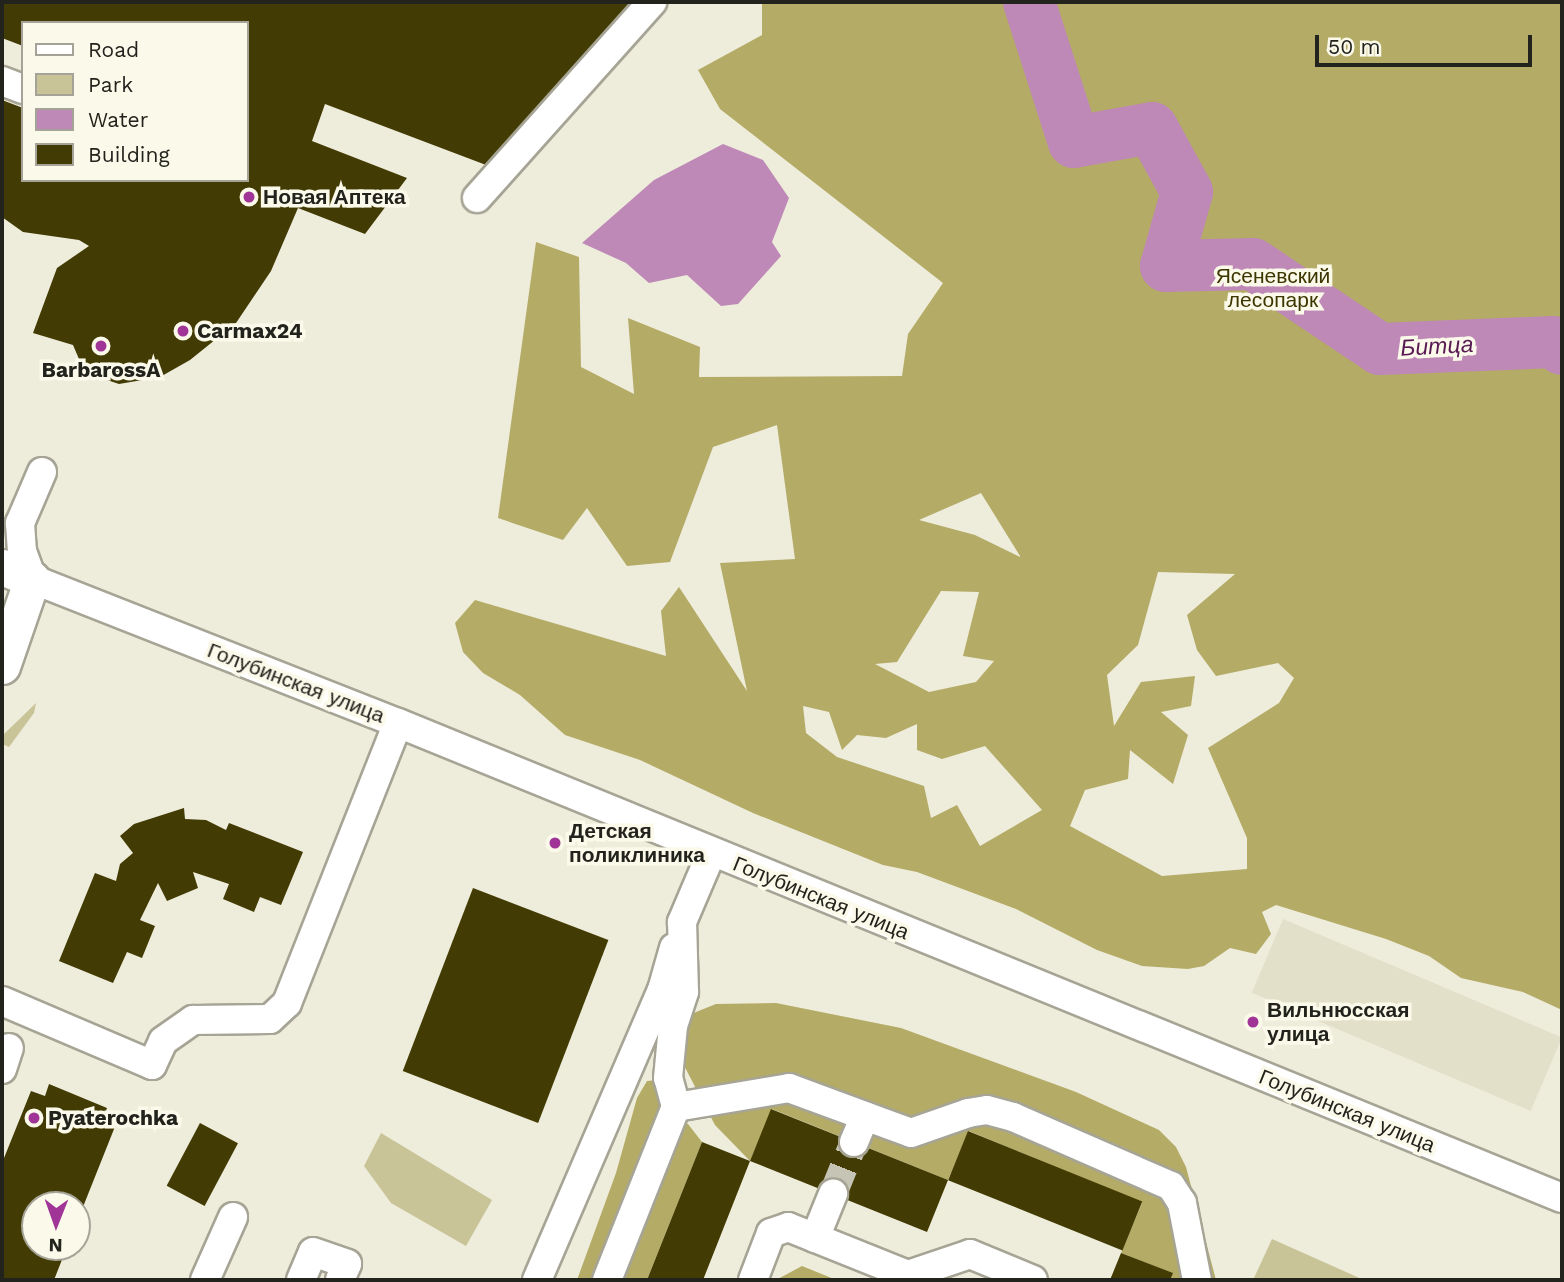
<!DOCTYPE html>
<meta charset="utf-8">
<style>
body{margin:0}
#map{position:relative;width:1564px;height:1282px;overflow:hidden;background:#eeecdb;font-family:"Work Sans",sans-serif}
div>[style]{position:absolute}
.built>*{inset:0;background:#e2e0c8;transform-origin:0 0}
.green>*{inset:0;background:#c9c498}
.forest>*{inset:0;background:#b4ab67}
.water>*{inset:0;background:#be89b7}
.river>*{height:52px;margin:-26px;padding:0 26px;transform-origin:26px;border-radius:26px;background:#be89b7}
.building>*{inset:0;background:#423b03;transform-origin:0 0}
.minor-tunnel>*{height:28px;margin-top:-14px;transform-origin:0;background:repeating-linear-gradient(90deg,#c5c4b5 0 28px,transparent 0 42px)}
.roads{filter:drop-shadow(2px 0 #a6a495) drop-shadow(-2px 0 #a6a495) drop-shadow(0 2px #a6a495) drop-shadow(0 -2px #a6a495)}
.minor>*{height:28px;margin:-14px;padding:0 14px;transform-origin:14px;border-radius:14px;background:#fff}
.major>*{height:35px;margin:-17.5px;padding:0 17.5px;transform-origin:17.5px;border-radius:17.5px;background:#fff}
.dots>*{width:19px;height:19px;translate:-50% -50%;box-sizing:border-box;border:4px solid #fbf9e9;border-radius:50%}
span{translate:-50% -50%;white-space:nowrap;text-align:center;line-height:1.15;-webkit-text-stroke:7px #fbf9e9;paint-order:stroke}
.poi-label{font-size:21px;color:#23231d;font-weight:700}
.left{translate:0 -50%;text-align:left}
.park-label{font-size:21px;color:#3c3600}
.street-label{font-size:21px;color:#23231d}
.water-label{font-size:23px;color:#591953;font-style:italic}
.frame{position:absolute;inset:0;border:4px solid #23231d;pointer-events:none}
.legend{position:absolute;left:21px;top:21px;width:228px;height:161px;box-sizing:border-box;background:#fbf9e9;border:2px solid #a5a397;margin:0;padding:9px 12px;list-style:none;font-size:21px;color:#23231d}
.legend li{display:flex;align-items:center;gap:14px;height:35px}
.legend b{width:35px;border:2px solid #a5a397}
.north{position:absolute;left:21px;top:1191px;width:70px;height:70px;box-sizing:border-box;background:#fbf9e9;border:2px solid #a5a397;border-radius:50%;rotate:181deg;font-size:19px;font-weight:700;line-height:28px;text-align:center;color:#23231d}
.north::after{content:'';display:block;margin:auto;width:24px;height:32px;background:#a03597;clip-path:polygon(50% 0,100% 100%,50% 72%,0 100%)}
.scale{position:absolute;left:1315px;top:35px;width:217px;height:32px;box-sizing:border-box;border:4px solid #23231d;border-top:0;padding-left:9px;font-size:21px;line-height:24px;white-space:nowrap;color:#23231d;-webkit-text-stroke:5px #fbf9e9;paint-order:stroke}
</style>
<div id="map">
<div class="built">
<i style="left:1283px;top:919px;width:303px;height:80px;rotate:23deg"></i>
</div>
<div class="green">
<i style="clip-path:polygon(36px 703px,34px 713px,9px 747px,2px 744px,2px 736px)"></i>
<i style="clip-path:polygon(381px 1133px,492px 1200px,466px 1246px,391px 1203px,364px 1166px)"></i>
<i style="clip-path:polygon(1272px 1239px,1364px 1280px,1253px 1280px)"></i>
</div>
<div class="forest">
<i style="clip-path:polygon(evenodd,762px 2px,1562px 2px,1562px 1010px,1523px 992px,1461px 978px,1429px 956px,1386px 939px,1276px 905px,1262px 912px,1271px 934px,1256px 954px,1230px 948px,1204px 966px,1188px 969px,1142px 966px,1097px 950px,1016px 909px,917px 872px,883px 865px,753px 813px,640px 760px,565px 735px,520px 695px,483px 673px,463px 652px,455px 623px,475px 600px,666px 656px,661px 611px,679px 587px,747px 691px,720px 563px,795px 559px,777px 425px,713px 447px,670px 562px,627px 566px,587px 508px,563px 540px,498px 518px,536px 242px,579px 257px,581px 367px,634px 394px,628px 318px,700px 347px,699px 377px,902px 376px,908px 334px,943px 283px,720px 109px,698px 70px,762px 35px,762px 2px,981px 493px,1020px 556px,1020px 557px,975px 535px,919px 520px,981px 493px,762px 2px,1158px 572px,1235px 574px,1187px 615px,1197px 650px,1216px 676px,1278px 663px,1294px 678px,1279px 703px,1208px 748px,1247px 838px,1247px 869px,1162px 876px,1070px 826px,1085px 790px,1128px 779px,1130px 750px,1173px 784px,1188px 735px,1161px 712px,1191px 706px,1195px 676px,1141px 682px,1114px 726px,1107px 675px,1138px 645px,1158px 572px,762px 2px,941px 591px,979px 592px,963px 656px,994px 661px,976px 682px,929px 692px,875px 664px,897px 662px,941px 591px,762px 2px,803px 706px,829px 712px,842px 750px,857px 735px,886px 738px,917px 724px,917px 750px,942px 759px,985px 746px,1042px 810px,980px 846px,957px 805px,931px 818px,924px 786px,837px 757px,806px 733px,803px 706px)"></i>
<i style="clip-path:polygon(776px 1003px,901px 1028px,1076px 1092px,1159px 1130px,1176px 1147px,1186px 1167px,1216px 1280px,1170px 1280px,1172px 1273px,1121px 1253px,1142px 1203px,969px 1131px,948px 1180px,772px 1109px,750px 1161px,715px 1125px,678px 1054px,687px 1017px,696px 1012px,716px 1004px)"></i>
<i style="clip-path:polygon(658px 1080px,678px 1120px,688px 1124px,702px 1142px,647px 1280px,577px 1280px,616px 1173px,637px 1098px,647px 1081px)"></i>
<i style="clip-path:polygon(802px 1266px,834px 1279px,835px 1280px,776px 1280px)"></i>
</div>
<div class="water">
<i style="clip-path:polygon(723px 144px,763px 160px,789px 198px,772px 242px,781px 256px,738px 304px,721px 306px,687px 275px,649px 283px,626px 263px,582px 243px,654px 180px)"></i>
</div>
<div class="river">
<i style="left:1029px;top:2px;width:147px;rotate:72.2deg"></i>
<i style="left:1074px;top:142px;width:79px;rotate:-10.2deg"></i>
<i style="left:1152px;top:128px;width:73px;rotate:61.3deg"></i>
<i style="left:1187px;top:192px;width:77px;rotate:105.8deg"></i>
<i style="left:1166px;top:266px;width:87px;rotate:-1.3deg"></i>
<i style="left:1253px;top:264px;width:153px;rotate:33.8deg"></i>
<i style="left:1380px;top:349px;width:173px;rotate:-2.3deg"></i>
<i style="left:1553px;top:342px;width:11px;rotate:38deg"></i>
</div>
<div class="building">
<i style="clip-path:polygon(2px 2px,639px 2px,494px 168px,325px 104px,312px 141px,407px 178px,365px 234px,298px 208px,271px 271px,236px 323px,190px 360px,160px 377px,119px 384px,92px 375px,82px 366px,73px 345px,33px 333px,57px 268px,89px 246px,79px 240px,23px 232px,2px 217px,2px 100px,23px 108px,23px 180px,247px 180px,247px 23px,23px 23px,23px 46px,2px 38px)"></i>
<i style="clip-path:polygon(184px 808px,185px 819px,206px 820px,226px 830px,229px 823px,303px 852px,281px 905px,260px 897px,254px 912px,223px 899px,229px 884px,193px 872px,198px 888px,167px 901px,158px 883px,140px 920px,155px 926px,142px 958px,127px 952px,113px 983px,59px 961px,95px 873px,116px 881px,120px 864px,133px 853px,120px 836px,134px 824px)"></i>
<i style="left:473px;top:888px;width:145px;height:196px;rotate:21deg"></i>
<i style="clip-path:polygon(49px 1084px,107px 1108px,103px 1119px,116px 1124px,77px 1222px,77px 1205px,35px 1205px,35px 1247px,67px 1247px,54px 1280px,2px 1280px,2px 1163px,31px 1091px,45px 1096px)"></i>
<i style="clip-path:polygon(771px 1109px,948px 1180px,927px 1232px,750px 1161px,703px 1280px,647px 1280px,702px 1142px,750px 1161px)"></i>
<i style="left:200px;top:1123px;width:43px;height:71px;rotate:28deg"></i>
<i style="left:968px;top:1131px;width:188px;height:53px;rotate:22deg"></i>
<i style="clip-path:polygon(1121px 1253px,1173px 1273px,1170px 1280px,1110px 1280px)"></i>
</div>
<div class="minor-tunnel">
<i style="left:833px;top:1194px;width:56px;rotate:-68deg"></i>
</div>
<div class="roads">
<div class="minor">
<i style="left:2px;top:81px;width:22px;rotate:21deg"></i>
<i style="left:477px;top:198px;width:263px;rotate:-48.2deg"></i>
<i style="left:42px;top:472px;width:56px;rotate:113.3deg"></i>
<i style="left:20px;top:523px;width:28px;rotate:86deg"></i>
<i style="left:22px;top:551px;width:30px;rotate:70deg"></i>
<i style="left:32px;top:579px;width:393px;rotate:21.5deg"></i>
<i style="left:398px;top:723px;width:1257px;rotate:22.2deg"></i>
<i style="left:2px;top:1001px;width:163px;rotate:23.1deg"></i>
<i style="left:152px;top:1065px;width:26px;rotate:-65deg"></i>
<i style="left:163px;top:1041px;width:37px;rotate:-35deg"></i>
<i style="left:193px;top:1020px;width:77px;rotate:-0.7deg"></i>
<i style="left:270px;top:1019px;width:23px;rotate:-43deg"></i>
<i style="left:287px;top:1003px;width:301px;rotate:-68.4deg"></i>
<i style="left:2px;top:1069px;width:22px;rotate:-72deg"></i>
<i style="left:676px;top:1107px;width:115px;rotate:-9.5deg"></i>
<i style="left:789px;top:1088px;width:130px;rotate:20.2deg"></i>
<i style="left:911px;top:1133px;width:60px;rotate:-19.3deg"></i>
<i style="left:968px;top:1113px;width:19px;rotate:-9deg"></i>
<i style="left:987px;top:1110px;width:27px;rotate:15deg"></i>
<i style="left:1013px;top:1117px;width:172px;rotate:23.6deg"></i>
<i style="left:1171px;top:1186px;width:20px;rotate:57deg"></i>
<i style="left:1182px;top:1203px;width:78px;rotate:79deg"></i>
<i style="left:854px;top:1142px;width:28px;rotate:-67deg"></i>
<i style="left:815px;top:1238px;width:48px;rotate:-67.8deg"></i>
<i style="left:205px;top:1280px;width:69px;rotate:-66deg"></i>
<i style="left:301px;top:1280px;width:30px;rotate:-67deg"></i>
<i style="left:313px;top:1252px;width:36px;rotate:19deg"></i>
<i style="left:347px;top:1264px;width:17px;rotate:114deg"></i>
<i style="left:537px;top:1280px;width:316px;rotate:-66.7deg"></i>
<i style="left:662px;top:990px;width:44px;rotate:-74.1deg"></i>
<i style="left:607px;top:1280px;width:186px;rotate:-68.3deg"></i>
<i style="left:676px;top:1107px;width:30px;rotate:-105deg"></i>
<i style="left:668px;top:1078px;width:52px;rotate:-84.5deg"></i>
<i style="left:673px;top:1026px;width:36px;rotate:-72deg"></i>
<i style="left:684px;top:992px;width:70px;rotate:-91.6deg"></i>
<i style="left:682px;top:922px;width:74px;rotate:-66.9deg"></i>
<i style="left:753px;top:1280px;width:50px;rotate:-69deg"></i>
<i style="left:771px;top:1233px;width:18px;rotate:-19deg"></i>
<i style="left:788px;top:1227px;width:129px;rotate:21.8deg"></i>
<i style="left:908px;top:1275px;width:65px;rotate:-18.7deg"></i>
<i style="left:970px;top:1254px;width:68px;rotate:22.4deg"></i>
</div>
<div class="major">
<i style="left:2px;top:567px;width:32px;rotate:22deg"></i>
<i style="left:32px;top:579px;width:92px;rotate:109deg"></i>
</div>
</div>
<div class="dots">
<i style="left:249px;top:197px;background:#a03597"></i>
<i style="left:183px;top:331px;background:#a03597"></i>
<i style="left:101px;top:346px;background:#a03597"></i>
<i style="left:555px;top:843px;background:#a03597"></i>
<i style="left:1253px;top:1022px;background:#a03597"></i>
<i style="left:34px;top:1118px;background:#a03597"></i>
</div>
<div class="poi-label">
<span class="left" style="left:263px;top:197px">Новая Аптека</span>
<span class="left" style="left:197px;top:331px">Carmax24</span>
<span style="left:101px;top:370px">BarbarossA</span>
<span class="left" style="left:569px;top:843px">Детская<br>поликлиника</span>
<span class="left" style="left:1267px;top:1022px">Вильнюсская<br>улица</span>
<span class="left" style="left:48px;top:1118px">Pyaterochka</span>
</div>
<div class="park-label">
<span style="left:1273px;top:288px">Ясеневский<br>лесопарк</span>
</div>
<div class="street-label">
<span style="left:296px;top:683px;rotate:21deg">Голубинская улица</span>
<span style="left:821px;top:898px;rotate:22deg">Голубинская улица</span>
<span style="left:1347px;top:1111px;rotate:22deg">Голубинская улица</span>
</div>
<div class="water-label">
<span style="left:1437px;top:347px;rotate:-3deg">Битца</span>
</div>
<div class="frame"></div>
<ul class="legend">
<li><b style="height:9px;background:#fff"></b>Road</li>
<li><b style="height:19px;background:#c9c498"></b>Park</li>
<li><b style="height:19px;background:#be89b7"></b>Water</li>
<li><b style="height:19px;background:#423b03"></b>Building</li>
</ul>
<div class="north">N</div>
<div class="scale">50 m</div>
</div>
